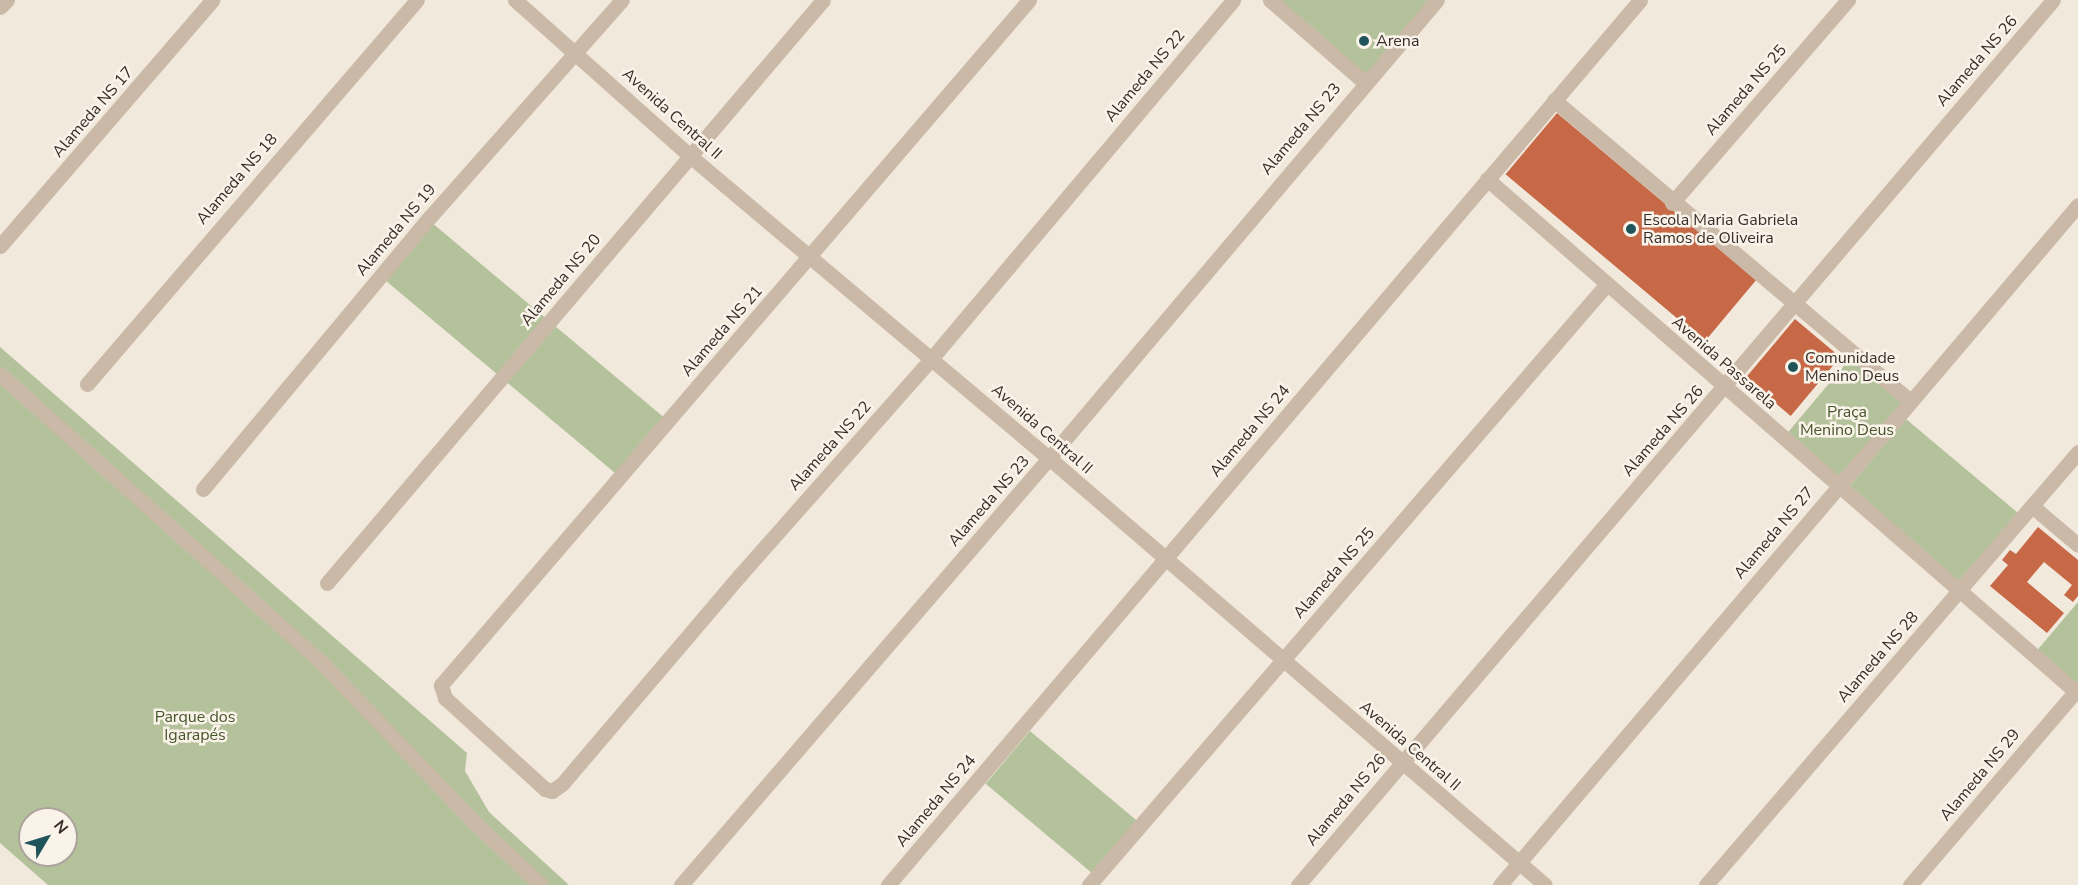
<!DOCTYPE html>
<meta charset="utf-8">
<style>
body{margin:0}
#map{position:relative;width:2078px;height:885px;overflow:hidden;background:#f2e9dd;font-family:"Nunito Sans",sans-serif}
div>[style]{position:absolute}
.green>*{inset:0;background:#b4c29c;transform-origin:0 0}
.building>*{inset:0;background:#c76947;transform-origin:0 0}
.minor>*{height:15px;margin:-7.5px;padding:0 7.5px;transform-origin:7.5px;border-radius:7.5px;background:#cbb9a8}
.dots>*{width:16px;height:16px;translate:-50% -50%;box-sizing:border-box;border:3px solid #faf3e9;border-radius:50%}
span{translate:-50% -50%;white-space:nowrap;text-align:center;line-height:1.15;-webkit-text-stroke:5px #faf3e9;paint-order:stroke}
.poi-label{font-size:16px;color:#382e29}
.left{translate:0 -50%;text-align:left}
.street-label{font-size:16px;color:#382e29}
.park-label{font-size:16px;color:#46562c}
.north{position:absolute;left:18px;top:807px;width:60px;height:60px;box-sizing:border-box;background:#faf3e9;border:2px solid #aca49c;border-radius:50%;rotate:52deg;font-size:16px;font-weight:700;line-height:24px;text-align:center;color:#382e29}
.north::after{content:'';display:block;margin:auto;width:21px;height:27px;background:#1e545a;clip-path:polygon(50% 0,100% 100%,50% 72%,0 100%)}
</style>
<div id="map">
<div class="green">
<i style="clip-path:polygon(1271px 0,1441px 0,1371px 83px)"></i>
<i style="left:431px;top:222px;width:314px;height:74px;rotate:40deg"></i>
<i style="clip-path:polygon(evenodd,0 347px,467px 753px,465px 771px,489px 812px,569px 885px,48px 885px,0 843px,0 347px,30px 819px,66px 819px,66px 855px,30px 855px,30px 819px)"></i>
<i style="left:1852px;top:356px;width:76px;height:107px;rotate:40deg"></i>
<i style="left:1906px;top:419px;width:151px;height:93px;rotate:40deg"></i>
<i style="clip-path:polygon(2078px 602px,2078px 685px,2034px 654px)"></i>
<i style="left:1030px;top:731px;width:146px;height:69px;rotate:40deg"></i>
</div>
<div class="building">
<i style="left:1557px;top:113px;width:260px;height:80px;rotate:40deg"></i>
<i style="left:1795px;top:319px;width:59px;height:77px;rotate:40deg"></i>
<i style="clip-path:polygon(2038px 527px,2078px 560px,2078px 596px,2073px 602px,2064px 595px,2072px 585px,2044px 562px,2027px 582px,2064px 613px,2047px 633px,1990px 586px,2008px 565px,2002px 560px,2010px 550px,2016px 554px)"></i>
</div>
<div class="minor">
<i style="left:515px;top:0;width:234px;rotate:41.7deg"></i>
<i style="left:690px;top:156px;width:469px;rotate:40.1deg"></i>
<i style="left:1049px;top:458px;width:654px;rotate:40.72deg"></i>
<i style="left:1029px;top:0;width:903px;rotate:130.64deg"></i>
<i style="left:441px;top:685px;width:14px;rotate:73deg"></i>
<i style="left:445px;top:698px;width:135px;rotate:42.3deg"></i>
<i style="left:545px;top:789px;width:7px;rotate:16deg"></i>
<i style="left:552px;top:791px;width:12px;rotate:-35deg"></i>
<i style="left:562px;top:784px;width:275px;rotate:-49.6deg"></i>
<i style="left:740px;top:575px;width:288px;rotate:-48.5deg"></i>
<i style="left:931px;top:359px;width:469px;rotate:-49.9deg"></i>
<i style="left:1270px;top:0;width:125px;rotate:41.1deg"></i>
<i style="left:0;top:7px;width:10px;rotate:-45deg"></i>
<i style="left:1554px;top:100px;width:466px;rotate:40.2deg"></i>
<i style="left:1487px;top:179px;width:780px;rotate:41.05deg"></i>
<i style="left:1672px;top:203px;width:269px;rotate:-49.1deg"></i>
<i style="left:0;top:246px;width:325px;rotate:-49.2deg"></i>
<i style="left:0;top:374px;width:434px;rotate:41.9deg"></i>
<i style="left:323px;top:664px;width:224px;rotate:46.3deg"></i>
<i style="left:478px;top:826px;width:86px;rotate:43.1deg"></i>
<i style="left:87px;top:384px;width:506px;rotate:-49.33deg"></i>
<i style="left:203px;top:489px;width:353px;rotate:-50.2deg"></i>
<i style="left:429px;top:218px;width:291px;rotate:-48.5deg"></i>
<i style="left:2032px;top:506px;width:60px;rotate:40.3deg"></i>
<i style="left:327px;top:583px;width:765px;rotate:-49.61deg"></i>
<i style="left:681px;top:885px;width:564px;rotate:-49.24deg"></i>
<i style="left:1049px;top:458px;width:600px;rotate:-49.73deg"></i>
<i style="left:888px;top:885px;width:1161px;rotate:-49.64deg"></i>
<i style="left:1089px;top:885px;width:792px;rotate:-49.25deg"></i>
<i style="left:1298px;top:885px;width:1163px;rotate:-49.53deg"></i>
<i style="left:1500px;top:885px;width:892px;rotate:-49.64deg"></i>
<i style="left:1706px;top:885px;width:571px;rotate:-49.33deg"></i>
<i style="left:1910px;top:885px;width:259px;rotate:-49.5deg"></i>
</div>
<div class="dots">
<i style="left:1364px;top:41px;background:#1e545a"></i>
<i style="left:1631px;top:229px;background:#1e545a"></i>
<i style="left:1793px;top:367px;background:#1e545a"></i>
</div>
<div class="poi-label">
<span class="left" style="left:1376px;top:41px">Arena</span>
<span class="left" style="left:1643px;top:229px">Escola Maria Gabriela<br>Ramos de Oliveira</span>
<span class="left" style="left:1805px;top:367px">Comunidade<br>Menino Deus</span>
</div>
<div class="street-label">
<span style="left:1977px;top:61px;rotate:-49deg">Alameda NS 26</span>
<span style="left:1145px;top:76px;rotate:-50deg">Alameda NS 22</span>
<span style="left:1746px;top:90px;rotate:-49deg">Alameda NS 25</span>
<span style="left:93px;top:112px;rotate:-49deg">Alameda NS 17</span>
<span style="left:672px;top:114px;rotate:42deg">Avenida Central II</span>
<span style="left:1301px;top:129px;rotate:-50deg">Alameda NS 23</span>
<span style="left:237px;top:179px;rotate:-49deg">Alameda NS 18</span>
<span style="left:396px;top:230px;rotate:-50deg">Alameda NS 19</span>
<span style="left:561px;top:280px;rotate:-50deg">Alameda NS 20</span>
<span style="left:722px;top:331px;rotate:-49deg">Alameda NS 21</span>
<span style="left:1724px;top:363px;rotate:41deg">Avenida Passarela</span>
<span style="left:1042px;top:429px;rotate:41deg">Avenida Central II</span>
<span style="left:1250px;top:431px;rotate:-50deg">Alameda NS 24</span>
<span style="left:1663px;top:431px;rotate:-49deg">Alameda NS 26</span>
<span style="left:830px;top:446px;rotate:-48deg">Alameda NS 22</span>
<span style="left:989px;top:501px;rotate:-49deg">Alameda NS 23</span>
<span style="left:1774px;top:533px;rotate:-50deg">Alameda NS 27</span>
<span style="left:1334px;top:573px;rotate:-49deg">Alameda NS 25</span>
<span style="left:1878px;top:657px;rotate:-49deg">Alameda NS 28</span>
<span style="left:1410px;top:746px;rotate:41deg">Avenida Central II</span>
<span style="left:1980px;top:775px;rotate:-50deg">Alameda NS 29</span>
<span style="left:1346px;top:800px;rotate:-50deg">Alameda NS 26</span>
<span style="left:936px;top:801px;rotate:-50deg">Alameda NS 24</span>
</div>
<div class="park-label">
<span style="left:1847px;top:421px">Praça<br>Menino Deus</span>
<span style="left:195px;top:726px">Parque dos<br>Igarapés</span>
</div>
<div class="north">N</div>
</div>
